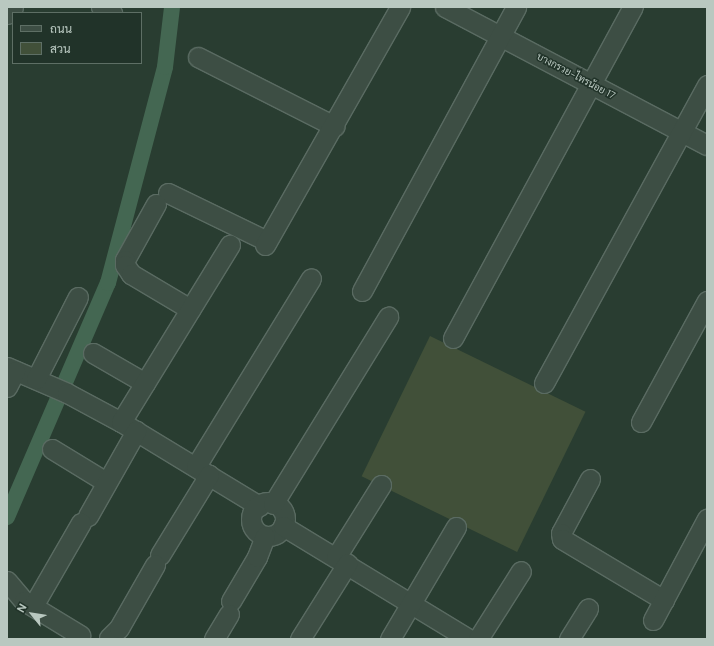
<!DOCTYPE html>
<meta charset="utf-8">
<style>
body{margin:0}
#map{position:relative;width:714px;height:646px;overflow:hidden;background:#293d31;font-family:"DM Sans",Sarabun,sans-serif}
div>[style]{position:absolute}
.green>*{inset:0;background:#415039;transform-origin:0 0}
.canal>*{height:16px;margin:-8px;padding:0 8px;transform-origin:8px;border-radius:8px;background:#446752}
.roads{filter:drop-shadow(1px 0 #5a6b62) drop-shadow(-1px 0 #5a6b62) drop-shadow(0 1px #5a6b62) drop-shadow(0 -1px #5a6b62)}
.minor>*{height:19px;margin:-9.5px;padding:0 9.5px;transform-origin:9.5px;border-radius:9.5px;background:#3d4e44}
.minor>.ring{margin:-9.5px;padding:0;box-sizing:content-box;background:none;border:19px solid #3d4e44;border-radius:50%}
span{translate:-50% -50%;white-space:nowrap;text-align:center;line-height:1.15;-webkit-text-stroke:3px #213329;paint-order:stroke}
.street-label{font-size:10px;color:#b9c8c0}
.frame{position:absolute;inset:0;border:8px solid #b9c8c0;pointer-events:none}
.legend{position:absolute;left:12px;top:12px;width:130px;height:52px;box-sizing:border-box;background:#213329;border:1px solid #5e6f65;margin:0;padding:5px 7px;list-style:none;font-size:12px;color:#b9c8c0}
.legend li{display:flex;align-items:center;gap:8px;height:20px}
.legend b{width:20px;border:1px solid #5e6f65}
.north{position:absolute;left:12px;top:594px;width:40px;height:40px;-webkit-text-stroke:3px #213329;paint-order:stroke;rotate:300deg;font-size:11px;font-weight:700;line-height:16px;text-align:center;color:#b9c8c0}
.north::after{content:'';display:block;margin:auto;width:14px;height:18px;background:#b9c8c0;clip-path:polygon(50% 0,100% 100%,50% 72%,0 100%)}
</style>
<div id="map">
<div class="green">
<i style="left:430px;top:336px;width:173px;height:156px;rotate:26deg"></i>
</div>
<div class="canal">
<i style="left:7px;top:517px;width:255px;rotate:-66.7deg"></i>
<i style="left:108px;top:283px;width:223px;rotate:-75.2deg"></i>
<i style="left:165px;top:67px;width:60px;rotate:-83.3deg"></i>
</div>
<div class="roads">
<div class="minor">
<i style="left:101px;top:7px;width:13px;rotate:29deg"></i>
<i style="left:445px;top:7px;width:296px;rotate:27.8deg"></i>
<i style="left:7px;top:14px;width:9px;rotate:-49deg"></i>
<i style="left:198px;top:57px;width:153px;rotate:26.9deg"></i>
<i style="left:168px;top:193px;width:110px;rotate:25.9deg"></i>
<i style="left:156px;top:204px;width:64px;rotate:119deg"></i>
<i style="left:125px;top:260px;width:5px;rotate:90deg"></i>
<i style="left:125px;top:265px;width:11px;rotate:56deg"></i>
<i style="left:131px;top:274px;width:69px;rotate:30.7deg"></i>
<i style="left:265px;top:245px;width:274px;rotate:-60.4deg"></i>
<i style="left:362px;top:291px;width:323px;rotate:-61.5deg"></i>
<i style="left:453px;top:338px;width:377px;rotate:-61.5deg"></i>
<i style="left:93px;top:353px;width:60px;rotate:30deg"></i>
<i style="left:7px;top:367px;width:65px;rotate:23.4deg"></i>
<i style="left:67px;top:393px;width:61px;rotate:28.2deg"></i>
<i style="left:121px;top:422px;width:162px;rotate:31.3deg"></i>
<i style="left:36px;top:379px;width:92px;rotate:-62.9deg"></i>
<i style="left:544px;top:383px;width:340px;rotate:-61.3deg"></i>
<i style="left:7px;top:387px;width:18px;rotate:-63deg"></i>
<i style="left:121px;top:422px;width:208px;rotate:-58.4deg"></i>
<i style="left:641px;top:422px;width:138px;rotate:-61.4deg"></i>
<i style="left:52px;top:449px;width:63px;rotate:31.4deg"></i>
<i style="left:196px;top:466px;width:220px;rotate:-58.5deg"></i>
<i style="left:590px;top:479px;width:61px;rotate:118.2deg"></i>
<i style="left:561px;top:533px;width:6px;rotate:81deg"></i>
<i style="left:562px;top:539px;width:119px;rotate:30.9deg"></i>
<i class="ring" style="left:251px;top:502px;width:15px;height:15px"></i>
<i style="left:273px;top:504px;width:220px;rotate:-58.4deg"></i>
<i style="left:88px;top:516px;width:98px;rotate:-60.5deg"></i>
<i style="left:283px;top:526px;width:218px;rotate:31.3deg"></i>
<i style="left:160px;top:555px;width:94px;rotate:-58.5deg"></i>
<i style="left:336px;top:557px;width:85px;rotate:-58deg"></i>
<i style="left:7px;top:581px;width:26px;rotate:50deg"></i>
<i style="left:24px;top:601px;width:66px;rotate:31.3deg"></i>
<i style="left:231px;top:601px;width:51px;rotate:-59.4deg"></i>
<i style="left:257px;top:557px;width:22px;rotate:-69deg"></i>
<i style="left:33px;top:606px;width:96px;rotate:-60deg"></i>
<i style="left:653px;top:620px;width:115px;rotate:-61.9deg"></i>
<i style="left:109px;top:638px;width:14px;rotate:-45deg"></i>
<i style="left:119px;top:628px;width:73px;rotate:-60.3deg"></i>
<i style="left:214px;top:639px;width:29px;rotate:-59deg"></i>
<i style="left:300px;top:639px;width:89px;rotate:-57.9deg"></i>
<i style="left:390px;top:639px;width:130px;rotate:-59.5deg"></i>
<i style="left:478px;top:639px;width:80px;rotate:-57.7deg"></i>
<i style="left:569px;top:639px;width:36px;rotate:-58deg"></i>
</div>
</div>
<div class="street-label">
<span style="left:576px;top:76px;rotate:28deg">บางกรวย-ไทรน้อย 17</span>
</div>
<div class="frame"></div>
<ul class="legend">
<li><b style="height:5px;background:#3d4e44"></b>ถนน</li>
<li><b style="height:11px;background:#415039"></b>สวน</li>
</ul>
<div class="north">N</div>
</div>
